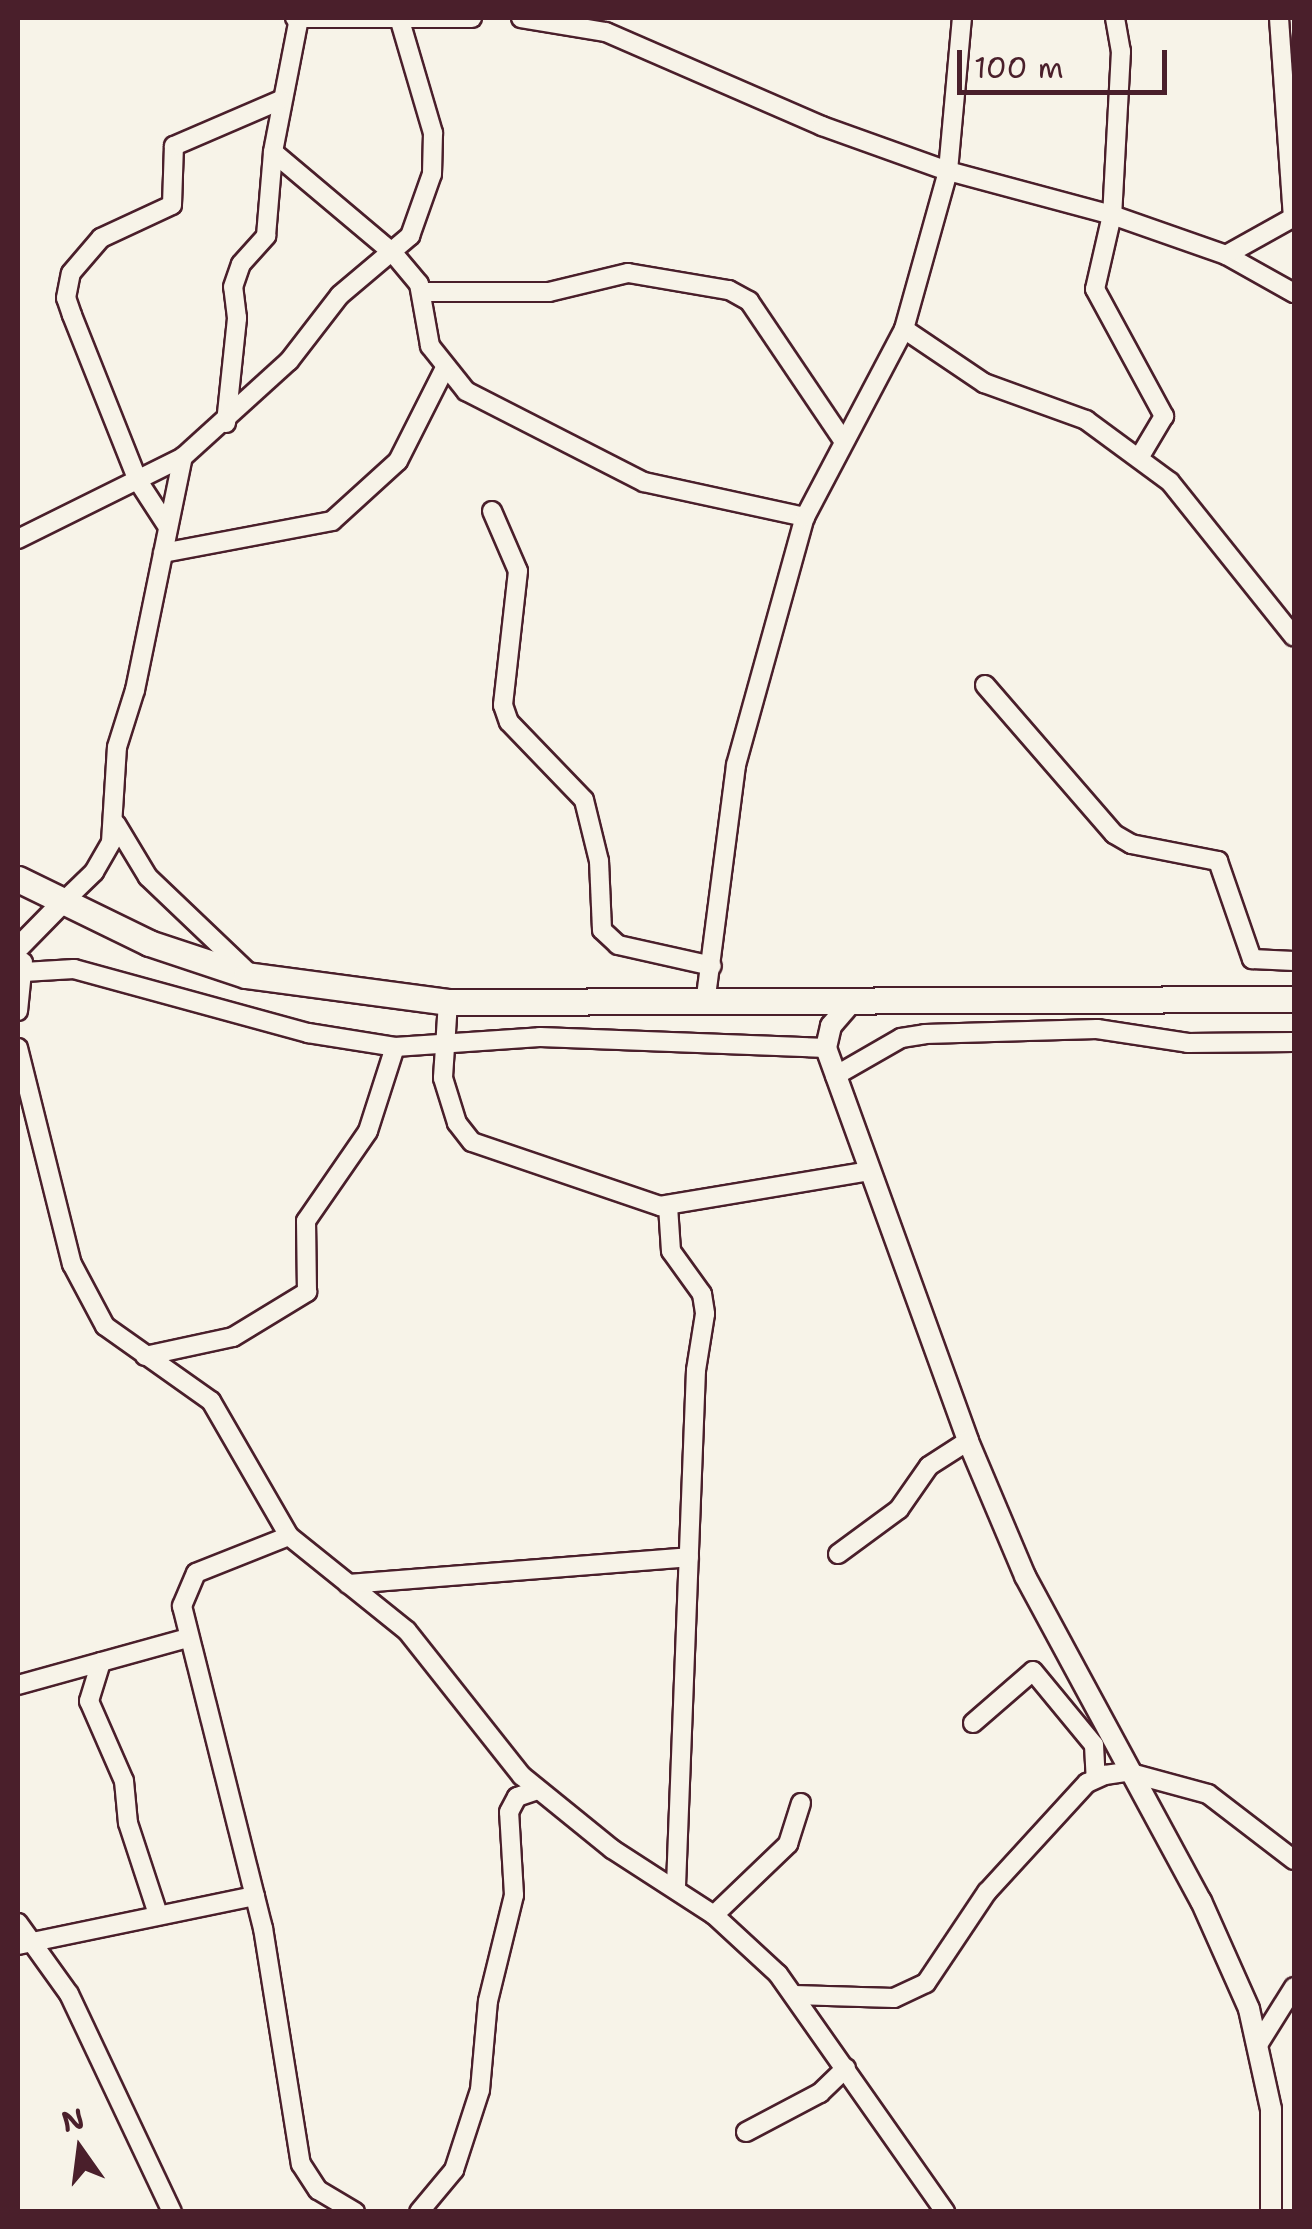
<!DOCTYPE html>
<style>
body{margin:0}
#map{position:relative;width:1312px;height:2229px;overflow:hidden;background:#f7f3e8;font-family:"Shantell Sans",sans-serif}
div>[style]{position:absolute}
.roads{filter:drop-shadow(2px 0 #4a1f2b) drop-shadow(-2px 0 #4a1f2b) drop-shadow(0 2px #4a1f2b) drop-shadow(0 -2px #4a1f2b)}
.minor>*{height:18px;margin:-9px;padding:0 9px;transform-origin:9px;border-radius:9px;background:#f7f3e8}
.tertiary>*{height:20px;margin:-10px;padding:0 10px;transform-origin:10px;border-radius:10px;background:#f7f3e8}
.primary>*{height:25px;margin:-12.5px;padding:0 12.5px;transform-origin:12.5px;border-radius:12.5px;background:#f7f3e8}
span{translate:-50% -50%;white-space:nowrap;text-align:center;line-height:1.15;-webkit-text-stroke:8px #f7f3e8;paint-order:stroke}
.frame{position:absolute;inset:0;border:20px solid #4a1f2b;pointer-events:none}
.north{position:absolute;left:30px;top:2099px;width:100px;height:100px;-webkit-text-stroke:8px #f7f3e8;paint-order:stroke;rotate:346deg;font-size:28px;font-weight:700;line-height:40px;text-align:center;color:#4a1f2b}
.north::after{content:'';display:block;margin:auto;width:35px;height:45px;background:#4a1f2b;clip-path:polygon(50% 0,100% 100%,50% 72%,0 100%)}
.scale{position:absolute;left:957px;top:50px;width:210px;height:45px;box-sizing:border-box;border:5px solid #4a1f2b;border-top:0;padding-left:12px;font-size:30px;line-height:35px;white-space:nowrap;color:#4a1f2b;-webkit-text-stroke:8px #f7f3e8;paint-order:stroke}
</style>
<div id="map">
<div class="roads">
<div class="minor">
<i style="left:295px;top:18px;width:177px"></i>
<i style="left:299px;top:18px;width:136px;rotate:101deg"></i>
<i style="left:273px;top:152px;width:157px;rotate:40.1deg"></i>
<i style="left:393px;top:253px;width:40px;rotate:50deg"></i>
<i style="left:419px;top:284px;width:63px;rotate:79.9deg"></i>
<i style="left:430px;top:346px;width:58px;rotate:51.3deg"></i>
<i style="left:466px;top:391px;width:200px;rotate:27.1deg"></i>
<i style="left:644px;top:482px;width:165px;rotate:12.3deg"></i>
<i style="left:521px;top:18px;width:86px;rotate:9.4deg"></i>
<i style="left:606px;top:32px;width:236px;rotate:23.5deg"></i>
<i style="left:822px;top:126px;width:134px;rotate:19.7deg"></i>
<i style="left:948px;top:171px;width:170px;rotate:15deg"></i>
<i style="left:1112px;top:215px;width:121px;rotate:19.3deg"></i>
<i style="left:1226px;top:255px;width:78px;rotate:29.2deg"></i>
<i style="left:1115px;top:18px;width:34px;rotate:80deg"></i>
<i style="left:1121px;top:51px;width:164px;rotate:93.1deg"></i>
<i style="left:1112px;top:215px;width:76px;rotate:102.9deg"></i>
<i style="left:1095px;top:289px;width:145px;rotate:61.5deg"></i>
<i style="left:1164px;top:416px;width:49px;rotate:120.8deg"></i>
<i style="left:1279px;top:18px;width:200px;rotate:86deg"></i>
<i style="left:1226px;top:255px;width:78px;rotate:-29.2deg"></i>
<i style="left:423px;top:292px;width:126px"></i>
<i style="left:549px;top:292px;width:81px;rotate:-13.5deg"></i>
<i style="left:628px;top:273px;width:102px;rotate:9.6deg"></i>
<i style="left:729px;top:290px;width:23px;rotate:29deg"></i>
<i style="left:749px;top:301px;width:166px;rotate:56deg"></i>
<i style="left:904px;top:329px;width:97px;rotate:34deg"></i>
<i style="left:984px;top:383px;width:109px;rotate:19.9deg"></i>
<i style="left:1086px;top:420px;width:104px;rotate:36.4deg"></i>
<i style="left:1170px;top:482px;width:198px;rotate:51.3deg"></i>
<i style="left:226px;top:423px;width:106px;rotate:-84deg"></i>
<i style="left:237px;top:318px;width:31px;rotate:-97deg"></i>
<i style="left:233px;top:287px;width:24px;rotate:-71deg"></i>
<i style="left:241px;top:264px;width:38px;rotate:-48deg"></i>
<i style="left:266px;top:236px;width:84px;rotate:-85.2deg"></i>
<i style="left:492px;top:511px;width:65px;rotate:66.6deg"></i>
<i style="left:518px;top:571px;width:135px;rotate:96.4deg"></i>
<i style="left:503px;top:705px;width:18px;rotate:71deg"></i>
<i style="left:509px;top:722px;width:108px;rotate:46.1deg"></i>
<i style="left:584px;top:800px;width:63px;rotate:76.2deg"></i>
<i style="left:599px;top:861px;width:69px;rotate:87.5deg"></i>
<i style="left:602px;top:930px;width:22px;rotate:43deg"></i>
<i style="left:618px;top:945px;width:96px;rotate:12.6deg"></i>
<i style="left:168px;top:527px;width:55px;rotate:-123.1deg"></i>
<i style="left:138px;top:481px;width:179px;rotate:-111.7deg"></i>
<i style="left:72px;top:315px;width:18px;rotate:-109deg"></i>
<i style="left:66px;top:298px;width:25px;rotate:-79deg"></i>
<i style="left:71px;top:273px;width:46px;rotate:-49.4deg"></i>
<i style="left:101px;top:238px;width:78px;rotate:-24.9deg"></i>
<i style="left:172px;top:205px;width:59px;rotate:-88.1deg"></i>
<i style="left:174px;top:146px;width:116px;rotate:-23.3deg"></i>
<i style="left:18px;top:539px;width:184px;rotate:-26.4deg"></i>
<i style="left:183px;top:457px;width:143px;rotate:-42.2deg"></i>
<i style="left:289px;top:361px;width:83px;rotate:-52.3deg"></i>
<i style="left:340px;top:295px;width:92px;rotate:-40.1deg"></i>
<i style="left:410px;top:236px;width:66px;rotate:-70.5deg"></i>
<i style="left:432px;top:174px;width:41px;rotate:-88.6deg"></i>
<i style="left:433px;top:133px;width:117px;rotate:-106.4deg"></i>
<i style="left:163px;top:553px;width:172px;rotate:-10.7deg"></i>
<i style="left:332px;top:521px;width:89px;rotate:-42.3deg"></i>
<i style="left:398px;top:461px;width:106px;rotate:-63.2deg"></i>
<i style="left:985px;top:685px;width:197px;rotate:49.1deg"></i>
<i style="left:1114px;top:834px;width:20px;rotate:30deg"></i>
<i style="left:1131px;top:844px;width:89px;rotate:11.1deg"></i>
<i style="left:1218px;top:861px;width:104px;rotate:70.9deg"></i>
<i style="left:1252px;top:959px;width:42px;rotate:2.7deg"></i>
<i style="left:116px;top:824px;width:62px;rotate:58.9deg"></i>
<i style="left:148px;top:877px;width:142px;rotate:43.6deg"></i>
<i style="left:62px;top:903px;width:45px;rotate:-44.1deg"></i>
<i style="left:94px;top:872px;width:34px;rotate:-60deg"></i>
<i style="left:111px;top:842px;width:95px;rotate:-86.4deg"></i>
<i style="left:117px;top:747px;width:60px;rotate:-72.5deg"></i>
<i style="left:135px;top:690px;width:238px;rotate:-78.4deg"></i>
<i style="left:24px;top:972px;width:50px;rotate:-3.4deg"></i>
<i style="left:74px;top:969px;width:243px;rotate:15.3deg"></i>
<i style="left:308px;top:1033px;width:88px;rotate:9.1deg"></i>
<i style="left:395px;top:1047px;width:145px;rotate:-3.9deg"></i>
<i style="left:540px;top:1037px;width:286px;rotate:2.2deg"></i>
<i style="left:448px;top:1002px;width:76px;rotate:93.8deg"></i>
<i style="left:443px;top:1078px;width:47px;rotate:72.7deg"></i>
<i style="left:457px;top:1123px;width:24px;rotate:52deg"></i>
<i style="left:472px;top:1142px;width:199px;rotate:18.8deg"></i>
<i style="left:660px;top:1206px;width:212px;rotate:-9.5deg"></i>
<i style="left:705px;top:1004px;width:241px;rotate:-82.6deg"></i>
<i style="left:736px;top:765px;width:257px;rotate:-74.5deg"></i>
<i style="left:805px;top:517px;width:212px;rotate:-62.2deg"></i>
<i style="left:904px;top:329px;width:164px;rotate:-74.4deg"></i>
<i style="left:948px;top:171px;width:154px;rotate:-84.8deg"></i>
<i style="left:18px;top:1011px;width:49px;rotate:-84.2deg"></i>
<i style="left:18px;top:1048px;width:223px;rotate:76deg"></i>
<i style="left:72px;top:1264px;width:70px;rotate:62deg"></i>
<i style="left:105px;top:1326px;width:130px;rotate:35.3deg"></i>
<i style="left:211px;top:1401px;width:156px;rotate:60deg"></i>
<i style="left:289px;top:1536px;width:151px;rotate:38.8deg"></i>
<i style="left:407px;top:1631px;width:185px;rotate:51.6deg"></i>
<i style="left:522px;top:1776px;width:116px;rotate:39deg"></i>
<i style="left:612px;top:1849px;width:121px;rotate:32.9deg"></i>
<i style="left:714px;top:1915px;width:87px;rotate:42.7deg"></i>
<i style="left:778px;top:1974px;width:291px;rotate:54.9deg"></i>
<i style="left:835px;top:1076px;width:76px;rotate:-29.9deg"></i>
<i style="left:901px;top:1038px;width:24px;rotate:-9deg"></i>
<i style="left:925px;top:1034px;width:172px;rotate:-1.7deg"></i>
<i style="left:1097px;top:1029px;width:92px;rotate:8.7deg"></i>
<i style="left:1188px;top:1043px;width:106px;rotate:-0.5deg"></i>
<i style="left:668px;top:1206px;width:45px;rotate:86.2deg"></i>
<i style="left:671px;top:1251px;width:53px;rotate:54.2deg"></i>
<i style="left:702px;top:1294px;width:20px;rotate:81deg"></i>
<i style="left:705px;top:1314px;width:57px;rotate:99.1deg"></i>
<i style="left:696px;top:1370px;width:517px;rotate:92.22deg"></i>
<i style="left:145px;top:1356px;width:90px;rotate:-12.2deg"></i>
<i style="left:233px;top:1337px;width:87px;rotate:-31.3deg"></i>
<i style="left:307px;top:1292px;width:71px;rotate:-90.8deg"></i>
<i style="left:306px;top:1221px;width:109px;rotate:-55.4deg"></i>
<i style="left:368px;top:1131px;width:88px;rotate:-72.2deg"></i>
<i style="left:289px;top:1536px;width:100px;rotate:158.3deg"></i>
<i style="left:196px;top:1573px;width:36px;rotate:113deg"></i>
<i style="left:182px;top:1606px;width:332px;rotate:75.9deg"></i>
<i style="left:263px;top:1928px;width:239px;rotate:80.9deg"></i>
<i style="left:301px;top:2164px;width:31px;rotate:57deg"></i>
<i style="left:318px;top:2190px;width:43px;rotate:30.7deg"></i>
<i style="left:838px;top:1554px;width:76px;rotate:-36.4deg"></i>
<i style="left:899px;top:1509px;width:52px;rotate:-55.1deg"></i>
<i style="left:929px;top:1466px;width:46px;rotate:-32.7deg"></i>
<i style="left:348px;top:1584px;width:342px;rotate:-4.5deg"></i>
<i style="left:101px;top:1662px;width:41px;rotate:107.1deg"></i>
<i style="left:89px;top:1701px;width:87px;rotate:66.4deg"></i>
<i style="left:124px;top:1781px;width:42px;rotate:84.6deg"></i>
<i style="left:128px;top:1823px;width:96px;rotate:71.8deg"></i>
<i style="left:18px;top:1685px;width:175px;rotate:-15.5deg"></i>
<i style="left:973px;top:1723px;width:79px;rotate:-40.9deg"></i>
<i style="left:1033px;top:1671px;width:96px;rotate:50.5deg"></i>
<i style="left:1094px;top:1745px;width:33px;rotate:87deg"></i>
<i style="left:714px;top:1915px;width:103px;rotate:-43.8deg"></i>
<i style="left:788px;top:1844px;width:43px;rotate:-72.4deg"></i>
<i style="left:18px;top:1923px;width:87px;rotate:54.3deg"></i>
<i style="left:69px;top:1994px;width:241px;rotate:64.7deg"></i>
<i style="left:18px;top:1945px;width:242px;rotate:-11.7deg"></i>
<i style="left:794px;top:1995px;width:100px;rotate:1.7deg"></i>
<i style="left:894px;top:1998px;width:35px;rotate:-25deg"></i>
<i style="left:926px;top:1983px;width:110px;rotate:-56.2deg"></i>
<i style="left:987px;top:1892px;width:148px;rotate:-47.5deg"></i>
<i style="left:1087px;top:1783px;width:20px;rotate:-24deg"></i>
<i style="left:1105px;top:1775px;width:22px;rotate:-8deg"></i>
<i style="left:1127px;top:1772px;width:84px;rotate:15.2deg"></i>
<i style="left:1208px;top:1794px;width:108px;rotate:37.5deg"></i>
<i style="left:1259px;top:2043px;width:66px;rotate:-58deg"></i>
<i style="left:746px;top:2132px;width:84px;rotate:-27.8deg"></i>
<i style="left:820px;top:2093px;width:36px;rotate:-44deg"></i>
<i style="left:419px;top:2212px;width:55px;rotate:-50.2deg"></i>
<i style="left:454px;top:2170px;width:84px;rotate:-72deg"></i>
<i style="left:480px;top:2090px;width:89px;rotate:-84.9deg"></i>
<i style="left:488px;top:2001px;width:109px;rotate:-76.2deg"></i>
<i style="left:514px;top:1895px;width:83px;rotate:-93.4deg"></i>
<i style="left:509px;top:1812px;width:17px;rotate:-62deg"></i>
<i style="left:517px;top:1797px;width:21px;rotate:-19deg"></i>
</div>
<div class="tertiary">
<i style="left:18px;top:948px;width:63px;rotate:-45.6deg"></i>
<i style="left:850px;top:1004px;width:29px;rotate:131deg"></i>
<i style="left:831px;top:1026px;width:23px;rotate:103deg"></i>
<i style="left:826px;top:1048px;width:418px;rotate:70.1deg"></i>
<i style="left:968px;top:1441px;width:147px;rotate:67.1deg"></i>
<i style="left:1025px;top:1576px;width:370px;rotate:61.6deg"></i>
<i style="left:1201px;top:1901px;width:118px;rotate:66deg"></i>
<i style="left:1249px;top:2009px;width:102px;rotate:77.6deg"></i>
<i style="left:1271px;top:2109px;width:103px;rotate:90deg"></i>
</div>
<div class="primary">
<i style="left:18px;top:879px;width:146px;rotate:26deg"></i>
<i style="left:149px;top:943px;width:102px;rotate:18.3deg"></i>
<i style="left:246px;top:975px;width:204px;rotate:7.6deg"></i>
<i style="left:448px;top:1002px;width:846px;rotate:-0.2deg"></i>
</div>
</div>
<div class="frame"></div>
<div class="north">N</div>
<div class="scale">100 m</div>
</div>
